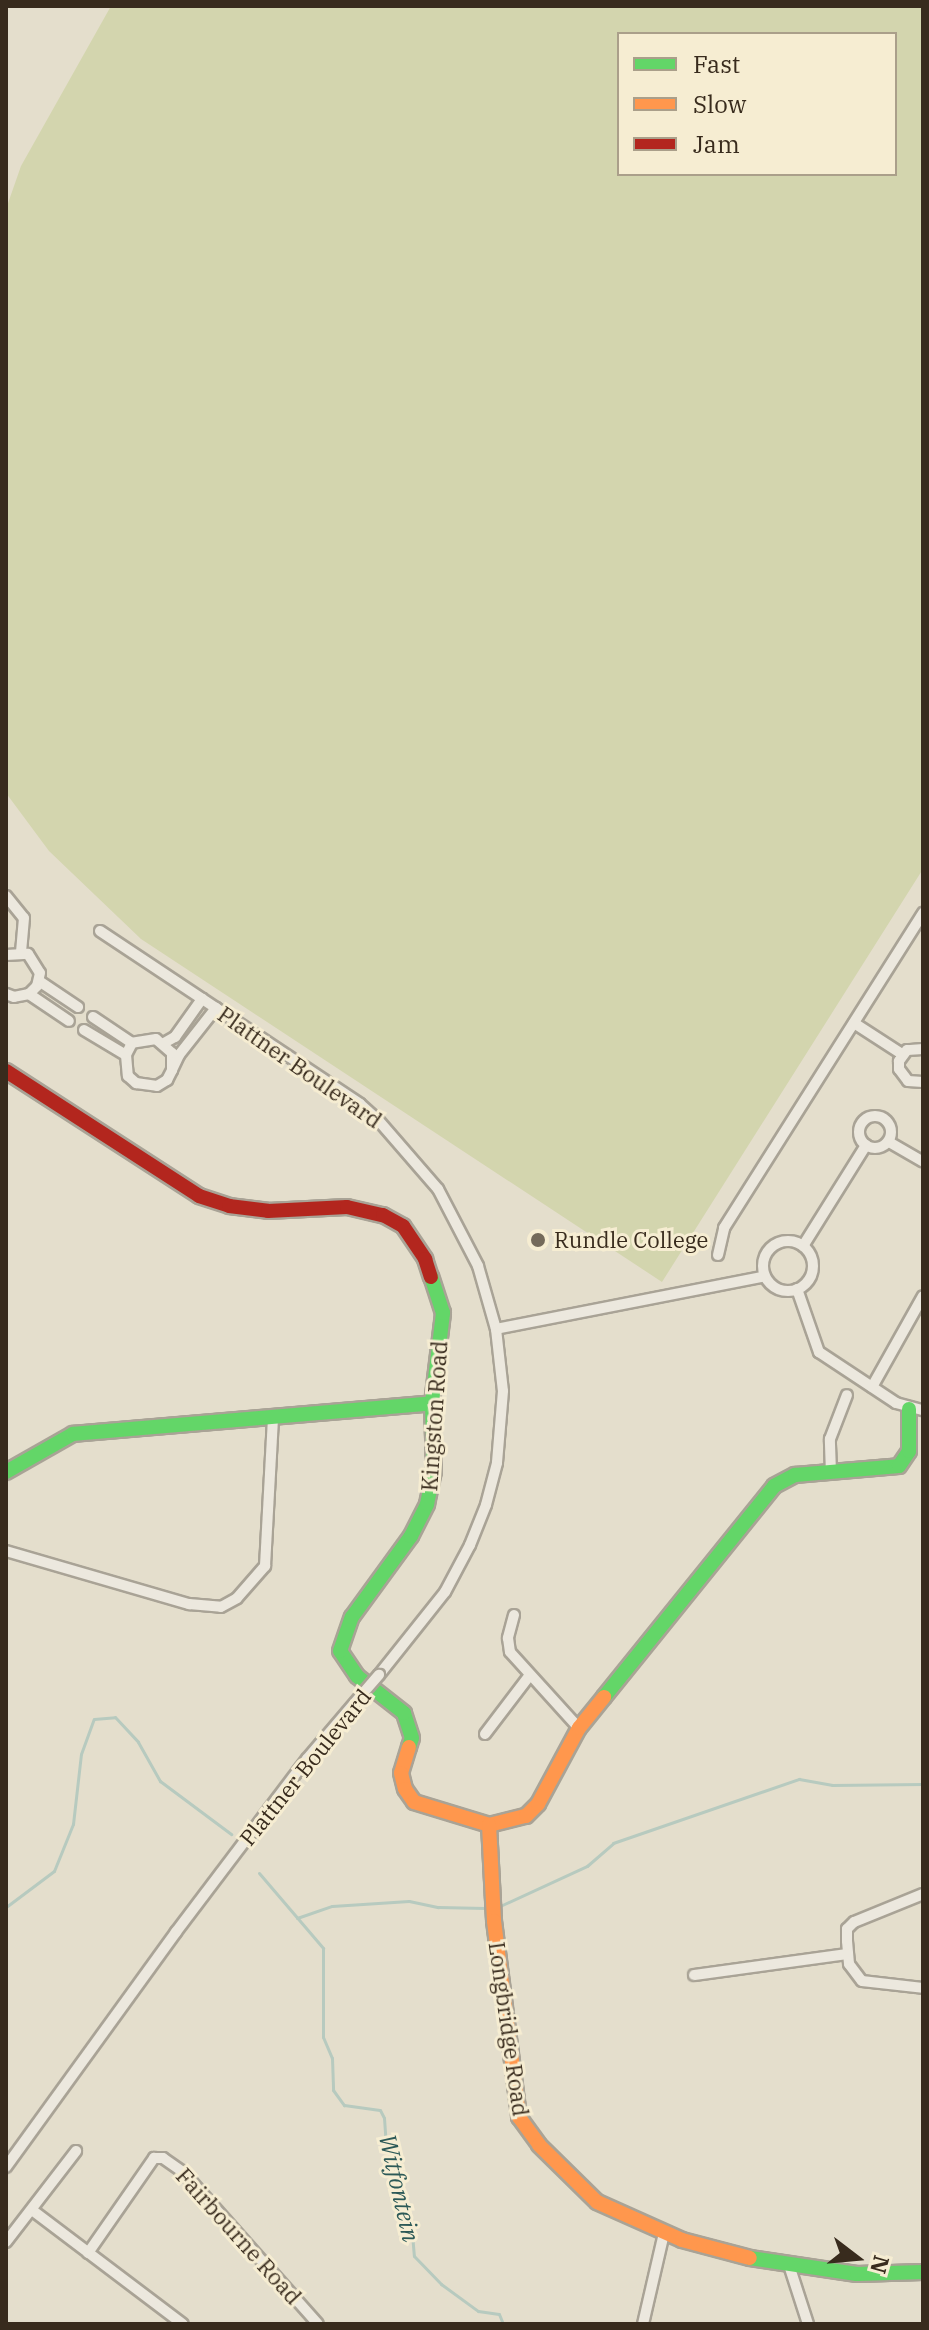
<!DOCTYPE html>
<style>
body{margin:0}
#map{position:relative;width:929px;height:2330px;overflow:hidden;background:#e4decc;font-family:"IBM Plex Serif",serif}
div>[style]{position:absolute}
.green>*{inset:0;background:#d3d5ae}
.stream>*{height:3px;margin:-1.5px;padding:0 1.5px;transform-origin:1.5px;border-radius:1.5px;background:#b7cabf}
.roads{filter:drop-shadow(2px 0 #a9a396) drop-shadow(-2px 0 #a9a396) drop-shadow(0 2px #a9a396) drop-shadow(0 -2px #a9a396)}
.street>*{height:10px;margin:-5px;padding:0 5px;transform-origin:5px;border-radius:5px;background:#ece8de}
.street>.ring{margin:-5px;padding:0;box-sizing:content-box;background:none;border:10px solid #ece8de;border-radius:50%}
.fast>*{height:14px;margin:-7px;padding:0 7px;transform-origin:7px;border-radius:7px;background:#63d668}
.slow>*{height:14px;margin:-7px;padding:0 7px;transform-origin:7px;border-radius:7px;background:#ff974d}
.jam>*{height:14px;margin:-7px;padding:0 7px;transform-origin:7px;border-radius:7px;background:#b3261e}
.bridges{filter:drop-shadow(2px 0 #a9a396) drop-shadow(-2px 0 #a9a396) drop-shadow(0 2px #a9a396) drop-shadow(0 -2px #a9a396)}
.street-bridge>*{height:10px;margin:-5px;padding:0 5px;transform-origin:5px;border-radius:5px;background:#ece8de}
.dots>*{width:22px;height:22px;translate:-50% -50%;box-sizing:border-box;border:4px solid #f6edd2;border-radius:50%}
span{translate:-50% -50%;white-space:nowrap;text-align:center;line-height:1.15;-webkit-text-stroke:6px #f6edd2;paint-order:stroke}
.street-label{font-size:22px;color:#382b1d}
.poi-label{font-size:22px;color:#382b1d}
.left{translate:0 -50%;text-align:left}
.water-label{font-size:24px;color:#2c5957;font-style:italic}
.frame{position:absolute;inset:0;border:8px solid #382b1d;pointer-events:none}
.legend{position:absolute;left:617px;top:32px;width:280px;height:144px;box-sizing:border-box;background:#f6edd2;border:2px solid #aa9f8a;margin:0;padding:10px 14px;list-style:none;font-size:24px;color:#382b1d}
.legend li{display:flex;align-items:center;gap:16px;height:40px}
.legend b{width:40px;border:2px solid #aa9f8a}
.north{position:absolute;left:817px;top:2218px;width:80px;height:80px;-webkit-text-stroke:6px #f6edd2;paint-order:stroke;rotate:106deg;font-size:22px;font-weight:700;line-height:32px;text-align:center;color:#382b1d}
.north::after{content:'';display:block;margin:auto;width:28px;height:36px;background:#382b1d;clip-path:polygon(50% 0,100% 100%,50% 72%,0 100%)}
</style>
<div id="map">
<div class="green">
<i style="clip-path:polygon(evenodd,111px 6px,923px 6px,923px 869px,662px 1282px,141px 939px,49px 851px,6px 793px,6px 209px,21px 166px,111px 6px,619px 34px,895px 34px,895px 174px,619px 174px,619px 34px)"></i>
</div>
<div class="stream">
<i style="left:259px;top:1873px;width:99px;rotate:49.5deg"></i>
<i style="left:323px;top:1948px;width:89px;rotate:90deg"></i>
<i style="left:323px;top:2037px;width:23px;rotate:67deg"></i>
<i style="left:332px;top:2058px;width:32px;rotate:88deg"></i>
<i style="left:333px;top:2090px;width:19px;rotate:54deg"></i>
<i style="left:344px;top:2105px;width:36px;rotate:8deg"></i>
<i style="left:380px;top:2110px;width:9px;rotate:63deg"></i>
<i style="left:384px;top:2118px;width:30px;rotate:86deg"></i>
<i style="left:386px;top:2148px;width:36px;rotate:67deg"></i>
<i style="left:400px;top:2181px;width:22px;rotate:90deg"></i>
<i style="left:400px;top:2203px;width:33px;rotate:69deg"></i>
<i style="left:412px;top:2234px;width:22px;rotate:85deg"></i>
<i style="left:414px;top:2256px;width:39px;rotate:46deg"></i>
<i style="left:441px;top:2284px;width:46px;rotate:36.1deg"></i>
<i style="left:478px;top:2311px;width:21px;rotate:8deg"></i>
<i style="left:499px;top:2314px;width:11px;rotate:68deg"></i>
<i style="left:500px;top:1906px;width:96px;rotate:-24.7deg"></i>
<i style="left:587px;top:1866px;width:35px;rotate:-41deg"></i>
<i style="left:613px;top:1843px;width:197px;rotate:-19deg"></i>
<i style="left:799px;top:1779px;width:34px;rotate:10deg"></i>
<i style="left:832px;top:1785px;width:91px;rotate:-0.6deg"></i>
<i style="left:6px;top:1907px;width:60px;rotate:-36.9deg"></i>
<i style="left:54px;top:1871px;width:51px;rotate:-68deg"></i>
<i style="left:73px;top:1824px;width:70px;rotate:-83.5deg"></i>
<i style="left:81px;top:1754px;width:37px;rotate:-70deg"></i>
<i style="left:94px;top:1719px;width:21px;rotate:-5deg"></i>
<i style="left:115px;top:1717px;width:34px;rotate:47deg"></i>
<i style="left:138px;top:1742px;width:45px;rotate:60.6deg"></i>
<i style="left:160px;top:1781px;width:89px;rotate:36.7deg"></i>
<i style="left:297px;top:1918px;width:37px;rotate:-19deg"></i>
<i style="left:332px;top:1906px;width:77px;rotate:-3.7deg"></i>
<i style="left:409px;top:1901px;width:30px;rotate:12deg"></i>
<i style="left:438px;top:1907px;width:47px;rotate:1.2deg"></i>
</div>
<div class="roads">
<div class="street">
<i style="left:6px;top:896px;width:28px;rotate:51deg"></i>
<i style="left:24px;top:918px;width:35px;rotate:95deg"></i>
<i style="left:100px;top:931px;width:312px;rotate:33.6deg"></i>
<i style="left:360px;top:1104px;width:25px;rotate:42deg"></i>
<i style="left:379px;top:1121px;width:90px;rotate:49.1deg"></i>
<i style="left:438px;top:1189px;width:87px;rotate:62.5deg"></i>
<i style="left:478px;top:1266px;width:66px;rotate:74.1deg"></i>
<i style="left:496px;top:1329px;width:62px;rotate:83.6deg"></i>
<i style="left:503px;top:1391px;width:72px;rotate:94.8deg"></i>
<i style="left:497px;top:1463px;width:43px;rotate:104.7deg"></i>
<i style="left:486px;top:1505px;width:43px;rotate:111.8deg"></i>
<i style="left:470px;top:1545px;width:53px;rotate:118deg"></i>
<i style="left:445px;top:1592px;width:106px;rotate:128.5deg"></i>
<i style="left:6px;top:955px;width:22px;rotate:-3deg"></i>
<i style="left:28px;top:954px;width:22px;rotate:58deg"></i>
<i style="left:40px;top:973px;width:13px;rotate:103deg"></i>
<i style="left:37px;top:986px;width:11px;rotate:135deg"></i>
<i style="left:29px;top:994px;width:15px;rotate:169deg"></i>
<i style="left:14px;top:997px;width:9px;rotate:-159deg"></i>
<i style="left:39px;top:981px;width:47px;rotate:33.7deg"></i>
<i style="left:29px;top:994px;width:48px;rotate:34deg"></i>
<i style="left:93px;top:1017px;width:47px;rotate:33.7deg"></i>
<i style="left:854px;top:1023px;width:57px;rotate:32.9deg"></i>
<i style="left:84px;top:1030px;width:49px;rotate:30.8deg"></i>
<i style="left:164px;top:1043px;width:13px;rotate:-29deg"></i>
<i style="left:175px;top:1037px;width:47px;rotate:-54.6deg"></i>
<i style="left:923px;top:1049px;width:16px;rotate:176deg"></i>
<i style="left:907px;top:1050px;width:14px;rotate:126deg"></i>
<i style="left:899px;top:1061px;width:8px;rotate:90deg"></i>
<i style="left:899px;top:1069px;width:15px;rotate:53deg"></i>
<i style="left:908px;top:1081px;width:15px;rotate:4deg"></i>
<i style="left:172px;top:1070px;width:17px;rotate:-90deg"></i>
<i style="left:172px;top:1053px;width:21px;rotate:-139deg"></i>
<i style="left:156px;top:1039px;width:24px;rotate:171deg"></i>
<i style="left:132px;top:1043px;width:13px;rotate:117deg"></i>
<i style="left:126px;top:1055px;width:21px;rotate:85deg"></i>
<i style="left:128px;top:1076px;width:11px;rotate:41deg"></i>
<i style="left:136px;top:1083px;width:21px;rotate:8deg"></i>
<i style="left:157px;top:1086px;width:12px;rotate:-31deg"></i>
<i style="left:167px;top:1080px;width:11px;rotate:-63deg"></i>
<i style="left:172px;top:1070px;width:17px;rotate:-65deg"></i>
<i style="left:179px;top:1055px;width:60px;rotate:-51.8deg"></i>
<i class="ring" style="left:859px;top:1116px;width:22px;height:22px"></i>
<i style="left:889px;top:1142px;width:39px;rotate:30deg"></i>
<i class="ring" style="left:763px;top:1241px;width:40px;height:40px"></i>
<i style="left:803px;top:1246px;width:119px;rotate:-58deg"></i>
<i style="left:718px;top:1255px;width:28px;rotate:-77deg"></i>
<i style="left:724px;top:1228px;width:373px;rotate:-57.7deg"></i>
<i style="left:797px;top:1289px;width:67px;rotate:70.8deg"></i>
<i style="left:819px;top:1352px;width:92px;rotate:33.5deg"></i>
<i style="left:896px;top:1403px;width:28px;rotate:15deg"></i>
<i style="left:496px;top:1329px;width:274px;rotate:-11.1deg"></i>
<i style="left:872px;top:1387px;width:104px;rotate:-60.7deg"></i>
<i style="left:831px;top:1473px;width:34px;rotate:-92deg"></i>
<i style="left:830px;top:1439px;width:47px;rotate:-68.9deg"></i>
<i style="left:6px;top:1551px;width:191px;rotate:16.2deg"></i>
<i style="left:189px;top:1604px;width:32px;rotate:5deg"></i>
<i style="left:221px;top:1607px;width:18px;rotate:-29deg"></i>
<i style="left:237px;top:1598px;width:43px;rotate:-48.8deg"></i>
<i style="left:265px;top:1566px;width:147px;rotate:-86.9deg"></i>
<i style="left:514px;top:1615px;width:24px;rotate:105deg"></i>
<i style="left:508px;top:1638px;width:14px;rotate:82deg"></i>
<i style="left:510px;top:1652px;width:103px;rotate:47.8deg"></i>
<i style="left:485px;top:1734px;width:74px;rotate:-52.7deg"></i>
<i style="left:923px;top:1894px;width:74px;rotate:157.9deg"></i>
<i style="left:854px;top:1922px;width:10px;rotate:135deg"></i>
<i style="left:847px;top:1929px;width:12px;rotate:90deg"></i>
<i style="left:847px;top:1941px;width:23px;rotate:85deg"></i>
<i style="left:849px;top:1964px;width:21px;rotate:53deg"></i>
<i style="left:862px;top:1981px;width:61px;rotate:6.5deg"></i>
<i style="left:694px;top:1975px;width:155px;rotate:-7.8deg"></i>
<i style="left:6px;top:2167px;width:290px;rotate:-54.1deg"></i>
<i style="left:176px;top:1932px;width:217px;rotate:-52.9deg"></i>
<i style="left:307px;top:1759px;width:88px;rotate:-49.6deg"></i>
<i style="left:32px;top:2210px;width:189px;rotate:37.1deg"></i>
<i style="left:6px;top:2242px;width:115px;rotate:-52.4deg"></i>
<i style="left:88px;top:2253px;width:116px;rotate:-55.2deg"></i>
<i style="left:154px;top:2158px;width:9px"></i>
<i style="left:163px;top:2158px;width:24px;rotate:35deg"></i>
<i style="left:183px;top:2172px;width:203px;rotate:48.4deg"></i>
<i style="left:789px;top:2265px;width:62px;rotate:72.1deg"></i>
<i style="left:643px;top:2324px;width:93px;rotate:-77deg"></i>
</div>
<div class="fast">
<i style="left:6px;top:1472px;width:77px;rotate:-29.6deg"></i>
<i style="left:73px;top:1434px;width:360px;rotate:-4.9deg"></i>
<i style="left:604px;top:1697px;width:271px;rotate:-51.1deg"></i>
<i style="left:774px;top:1486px;width:24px;rotate:-28deg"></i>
<i style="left:795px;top:1475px;width:104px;rotate:-4.9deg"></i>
<i style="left:899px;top:1466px;width:18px;rotate:-56deg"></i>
<i style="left:909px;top:1451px;width:42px;rotate:-90deg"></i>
<i style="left:409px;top:1747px;width:9px;rotate:-72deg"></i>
<i style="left:412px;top:1738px;width:26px;rotate:-108deg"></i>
<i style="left:404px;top:1713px;width:60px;rotate:-141.8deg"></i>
<i style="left:357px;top:1676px;width:30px;rotate:-124deg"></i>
<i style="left:340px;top:1651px;width:36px;rotate:-71deg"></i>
<i style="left:352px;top:1617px;width:100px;rotate:-53.9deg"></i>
<i style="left:411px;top:1536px;width:36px;rotate:-63deg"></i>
<i style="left:427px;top:1504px;width:33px;rotate:-78deg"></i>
<i style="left:434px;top:1472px;width:69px;rotate:-91.7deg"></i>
<i style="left:432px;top:1403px;width:91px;rotate:-83deg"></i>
<i style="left:443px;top:1313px;width:38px;rotate:-108deg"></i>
<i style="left:750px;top:2258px;width:108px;rotate:8.5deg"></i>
<i style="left:857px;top:2274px;width:66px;rotate:-1.7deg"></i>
</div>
<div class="slow">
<i style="left:409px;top:1747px;width:27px;rotate:107deg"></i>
<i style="left:401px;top:1773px;width:16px;rotate:76deg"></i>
<i style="left:405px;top:1789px;width:16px;rotate:55deg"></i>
<i style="left:414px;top:1802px;width:78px;rotate:17deg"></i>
<i style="left:489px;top:1825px;width:38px;rotate:-14deg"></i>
<i style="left:526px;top:1816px;width:17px;rotate:-45deg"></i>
<i style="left:538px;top:1804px;width:86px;rotate:-61.7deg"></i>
<i style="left:579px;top:1728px;width:40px;rotate:-51deg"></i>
<i style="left:489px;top:1825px;width:96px;rotate:87deg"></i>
<i style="left:494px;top:1921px;width:198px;rotate:82.7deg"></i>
<i style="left:519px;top:2117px;width:34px;rotate:54deg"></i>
<i style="left:539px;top:2145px;width:81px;rotate:44.5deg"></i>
<i style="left:597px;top:2202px;width:93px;rotate:24.1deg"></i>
<i style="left:682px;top:2240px;width:70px;rotate:14.8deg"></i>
</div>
<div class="jam">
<i style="left:6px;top:1071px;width:230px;rotate:32.9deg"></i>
<i style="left:199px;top:1196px;width:32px;rotate:18deg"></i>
<i style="left:229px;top:1206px;width:39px;rotate:7deg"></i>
<i style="left:268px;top:1211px;width:79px;rotate:-2.9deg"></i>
<i style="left:347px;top:1207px;width:37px;rotate:13deg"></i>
<i style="left:383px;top:1215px;width:23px;rotate:29deg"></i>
<i style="left:403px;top:1226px;width:40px;rotate:56deg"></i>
<i style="left:425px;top:1259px;width:19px;rotate:72deg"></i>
</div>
</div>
<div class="bridges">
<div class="street-bridge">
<i style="left:364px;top:1692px;width:23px;rotate:-49deg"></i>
</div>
</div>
<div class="dots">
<i style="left:538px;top:1240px;background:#746a5a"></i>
</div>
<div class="street-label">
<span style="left:300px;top:1067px;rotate:35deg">Plattner Boulevard</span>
<span style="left:434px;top:1416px;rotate:-86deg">Kingston Road</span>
<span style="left:305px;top:1767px;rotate:-51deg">Plattner Boulevard</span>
<span style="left:509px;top:2029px;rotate:82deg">Longbridge Road</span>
<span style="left:239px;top:2236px;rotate:48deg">Fairbourne Road</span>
</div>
<div class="poi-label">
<span class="left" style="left:554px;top:1240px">Rundle College</span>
</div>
<div class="water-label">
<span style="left:399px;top:2188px;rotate:77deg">Witfontein</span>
</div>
<div class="frame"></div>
<ul class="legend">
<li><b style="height:10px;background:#63d668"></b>Fast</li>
<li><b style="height:10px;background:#ff974d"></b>Slow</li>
<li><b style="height:10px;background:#b3261e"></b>Jam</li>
</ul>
<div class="north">N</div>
</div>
